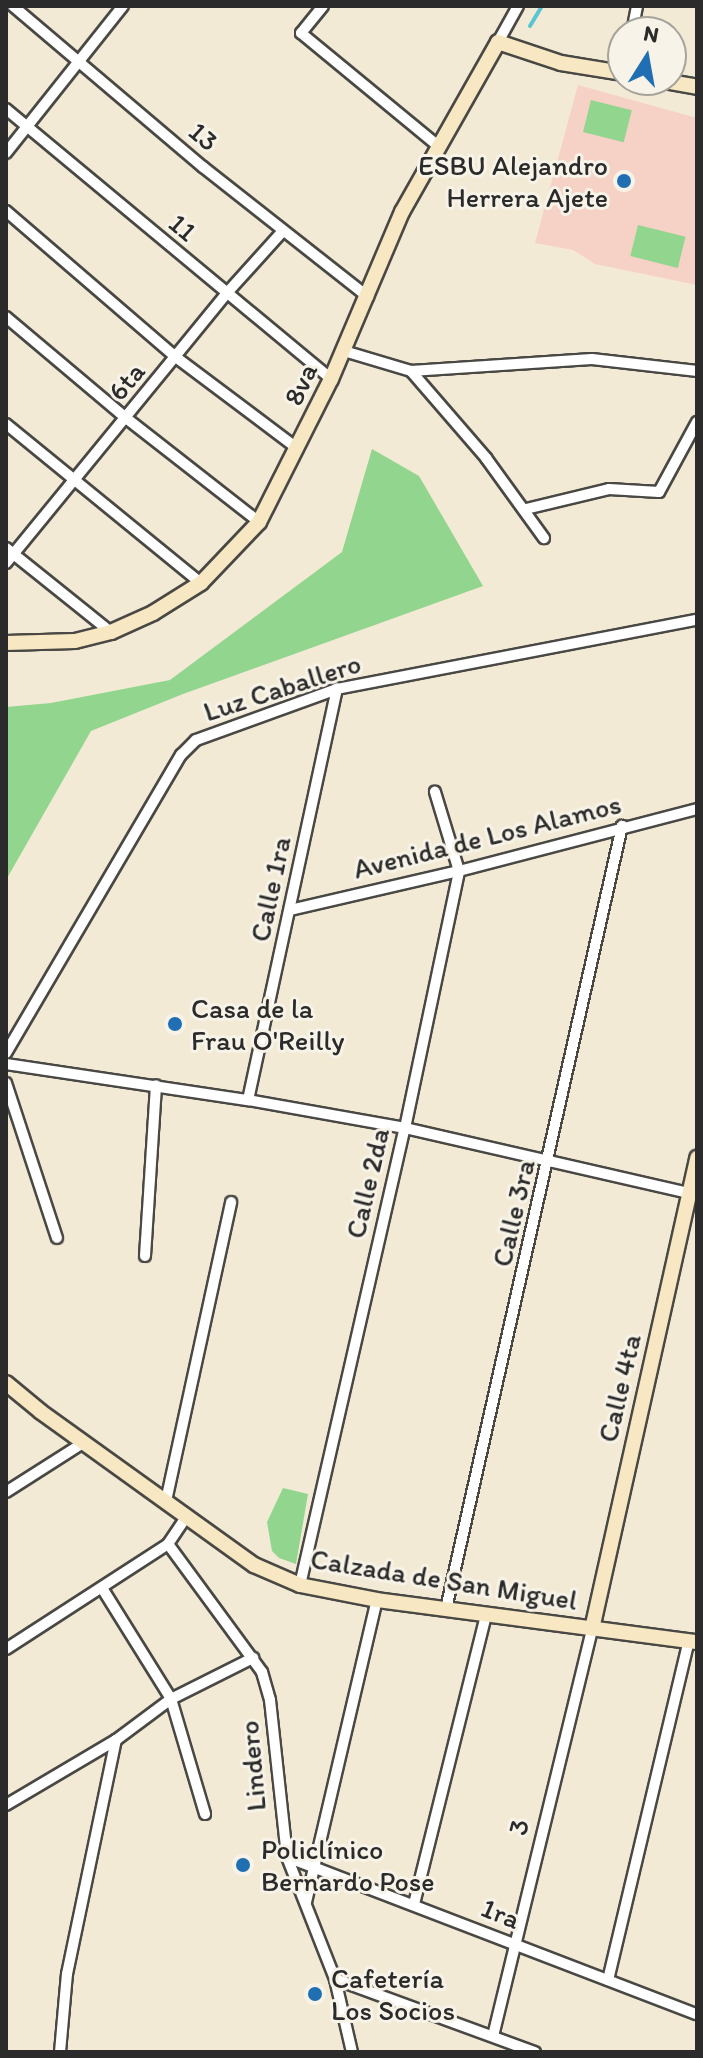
<!DOCTYPE html>
<meta charset="utf-8">
<style>
body{margin:0}
#map{position:relative;width:703px;height:2058px;overflow:hidden;background:#f3ead5;font-family:Itim,sans-serif}
div>[style]{position:absolute}
.built>*{inset:0;background:#f6d1c5}
.green>*{inset:0;background:#91d58e;transform-origin:0 0}
.stream>*{height:4px;margin:-2px;padding:0 2px;transform-origin:2px;border-radius:2px;background:#59c5d2}
.roads{filter:drop-shadow(2px 0 #494844) drop-shadow(-2px 0 #494844) drop-shadow(0 2px #494844) drop-shadow(0 -2px #494844)}
.street>*{height:10px;margin:-5px;padding:0 5px;transform-origin:5px;border-radius:5px;background:#fff}
.secondary>*{height:14px;margin:-7px;padding:0 7px;transform-origin:7px;border-radius:7px;background:#f7e8c3}
.dots>*{width:22px;height:22px;translate:-50% -50%;box-sizing:border-box;border:4px solid #f7f3e8;border-radius:50%}
span{translate:-50% -50%;white-space:nowrap;text-align:center;line-height:1.15;-webkit-text-stroke:6px #f7f3e8;paint-order:stroke}
.street-label{font-size:28px;color:#2b2b2b}
.poi-label{font-size:28px;color:#2b2b2b}
.right{translate:-100% -50%;text-align:right}
.left{translate:0 -50%;text-align:left}
.frame{position:absolute;inset:0;border:8px solid #2b2b2b;pointer-events:none}
.north{position:absolute;left:607px;top:16px;width:80px;height:80px;box-sizing:border-box;background:#f7f3e8;border:2px solid #a5a39c;border-radius:50%;rotate:11deg;font-size:22px;font-weight:700;line-height:32px;text-align:center;color:#2b2b2b}
.north::after{content:'';display:block;margin:auto;width:28px;height:36px;background:#1f6fb2;clip-path:polygon(50% 0,100% 100%,50% 72%,0 100%)}
</style>
<div id="map">
<div class="built">
<i style="clip-path:polygon(578px 85px,697px 118px,697px 285px,595px 264px,573px 250px,535px 243px)"></i>
</div>
<div class="green">
<i style="left:591px;top:100px;width:42px;height:33px;rotate:14deg"></i>
<i style="left:638px;top:225px;width:49px;height:32px;rotate:14deg"></i>
<i style="clip-path:polygon(372px 449px,419px 476px,483px 586px,183px 694px,91px 731px,6px 880px,6px 707px,51px 703px,170px 680px,342px 552px)"></i>
<i style="clip-path:polygon(283px 1488px,308px 1494px,296px 1564px,279px 1558px,272px 1551px,267px 1522px)"></i>
</div>
<div class="stream">
<i style="left:530px;top:26px;width:23px;rotate:-59deg"></i>
</div>
<div class="roads">
<div class="street">
<i style="left:13px;top:6px;width:249px;rotate:40.3deg"></i>
<i style="left:203px;top:167px;width:210px;rotate:38.2deg"></i>
<i style="left:323px;top:6px;width:35px;rotate:129deg"></i>
<i style="left:301px;top:33px;width:178px;rotate:39.5deg"></i>
<i style="left:632px;top:32px;width:26px;rotate:-79deg"></i>
<i style="left:498px;top:42px;width:41px;rotate:-60.9deg"></i>
<i style="left:6px;top:109px;width:423px;rotate:39.7deg"></i>
<i style="left:6px;top:153px;width:188px;rotate:-51.5deg"></i>
<i style="left:6px;top:211px;width:225px;rotate:40.7deg"></i>
<i style="left:177px;top:358px;width:151px;rotate:36.9deg"></i>
<i style="left:6px;top:317px;width:157px;rotate:40.1deg"></i>
<i style="left:126px;top:418px;width:169px;rotate:38deg"></i>
<i style="left:344px;top:351px;width:70px;rotate:16.6deg"></i>
<i style="left:411px;top:371px;width:181px;rotate:-3.8deg"></i>
<i style="left:592px;top:359px;width:106px;rotate:6.5deg"></i>
<i style="left:411px;top:371px;width:115px;rotate:49.2deg"></i>
<i style="left:486px;top:458px;width:99px;rotate:54.1deg"></i>
<i style="left:6px;top:424px;width:252px;rotate:39.2deg"></i>
<i style="left:526px;top:509px;width:85px;rotate:-13.5deg"></i>
<i style="left:609px;top:489px;width:50px;rotate:3.4deg"></i>
<i style="left:659px;top:492px;width:80px;rotate:-61.5deg"></i>
<i style="left:6px;top:548px;width:134px;rotate:38.7deg"></i>
<i style="left:6px;top:563px;width:348px;rotate:-50.7deg"></i>
<i style="left:226px;top:294px;width:85px;rotate:-47.9deg"></i>
<i style="left:290px;top:910px;width:173px;rotate:-13deg"></i>
<i style="left:459px;top:871px;width:246px;rotate:-14.6deg"></i>
<i style="left:6px;top:1053px;width:346px;rotate:-59.6deg"></i>
<i style="left:181px;top:755px;width:21px;rotate:-45deg"></i>
<i style="left:196px;top:740px;width:150px;rotate:-19.9deg"></i>
<i style="left:337px;top:689px;width:367px;rotate:-10.9deg"></i>
<i style="left:6px;top:1064px;width:245px;rotate:8.5deg"></i>
<i style="left:248px;top:1100px;width:159px;rotate:10.1deg"></i>
<i style="left:405px;top:1128px;width:291px;rotate:12.9deg"></i>
<i style="left:6px;top:1083px;width:163px;rotate:71.8deg"></i>
<i style="left:248px;top:1100px;width:421px;rotate:-77.8deg"></i>
<i style="left:145px;top:1256px;width:171px;rotate:-86.3deg"></i>
<i style="left:6px;top:1492px;width:91px;rotate:-32.5deg"></i>
<i style="left:166px;top:1501px;width:306px;rotate:-77.7deg"></i>
<i style="left:168px;top:1544px;width:159px;rotate:53.7deg"></i>
<i style="left:262px;top:1672px;width:29px;rotate:74deg"></i>
<i style="left:270px;top:1700px;width:158px;rotate:83.8deg"></i>
<i style="left:287px;top:1857px;width:131px;rotate:68.5deg"></i>
<i style="left:335px;top:1979px;width:75px;rotate:76.9deg"></i>
<i style="left:300px;top:1585px;width:469px;rotate:-77.1deg"></i>
<i style="left:405px;top:1128px;width:263px;rotate:-78.1deg"></i>
<i style="left:459px;top:871px;width:83px;rotate:-106.9deg"></i>
<i style="left:102px;top:1588px;width:131px;rotate:58.1deg"></i>
<i style="left:171px;top:1699px;width:120px;rotate:73.5deg"></i>
<i style="left:446px;top:1609px;width:803px;rotate:-77.33deg"></i>
<i style="left:6px;top:1649px;width:193px;rotate:-32.9deg"></i>
<i style="left:168px;top:1544px;width:34px;rotate:-56deg"></i>
<i style="left:6px;top:1805px;width:128px;rotate:-30.6deg"></i>
<i style="left:116px;top:1740px;width:69px;rotate:-36.7deg"></i>
<i style="left:171px;top:1699px;width:92px;rotate:-26.6deg"></i>
<i style="left:287px;top:1857px;width:439px;rotate:21deg"></i>
<i style="left:306px;top:1902px;width:310px;rotate:-76.8deg"></i>
<i style="left:414px;top:1904px;width:298px;rotate:-76deg"></i>
<i style="left:335px;top:1979px;width:213px;rotate:20.1deg"></i>
<i style="left:608px;top:1980px;width:349px;rotate:-76.6deg"></i>
<i style="left:493px;top:2036px;width:419px;rotate:-76.3deg"></i>
<i style="left:60px;top:2052px;width:78px;rotate:-84.9deg"></i>
<i style="left:67px;top:1974px;width:239px;rotate:-78.2deg"></i>
</div>
<div class="secondary">
<i style="left:659px;top:80px;width:39px;rotate:10deg"></i>
<i style="left:6px;top:643px;width:69px;rotate:-1.7deg"></i>
<i style="left:75px;top:641px;width:37px;rotate:-14deg"></i>
<i style="left:111px;top:632px;width:46px;rotate:-24.3deg"></i>
<i style="left:153px;top:613px;width:57px;rotate:-32deg"></i>
<i style="left:201px;top:583px;width:84px;rotate:-46.4deg"></i>
<i style="left:259px;top:522px;width:160px;rotate:-63.3deg"></i>
<i style="left:331px;top:379px;width:181px;rotate:-67deg"></i>
<i style="left:402px;top:212px;width:195px;rotate:-60.5deg"></i>
<i style="left:498px;top:42px;width:66px;rotate:18.4deg"></i>
<i style="left:561px;top:63px;width:63px;rotate:9.2deg"></i>
<i style="left:6px;top:1383px;width:45px;rotate:39.6deg"></i>
<i style="left:41px;top:1412px;width:262px;rotate:35.7deg"></i>
<i style="left:254px;top:1565px;width:50px;rotate:23.5deg"></i>
<i style="left:300px;top:1585px;width:78px;rotate:11deg"></i>
<i style="left:377px;top:1600px;width:323px;rotate:7.5deg"></i>
<i style="left:592px;top:1629px;width:483px;rotate:-77.4deg"></i>
</div>
</div>
<div class="dots">
<i style="left:624px;top:181px;background:#1f6fb2"></i>
<i style="left:175px;top:1024px;background:#1f6fb2"></i>
<i style="left:243px;top:1865px;background:#1f6fb2"></i>
<i style="left:315px;top:1994px;background:#1f6fb2"></i>
</div>
<div class="street-label">
<span style="left:204px;top:136px;rotate:40deg">13</span>
<span style="left:183px;top:227px;rotate:40deg">11</span>
<span style="left:126px;top:381px;rotate:-50deg">6ta</span>
<span style="left:300px;top:384px;rotate:-65deg">8va</span>
<span style="left:282px;top:687px;rotate:-18deg">Luz Caballero</span>
<span style="left:487px;top:836px;rotate:-14deg">Avenida de Los Alamos</span>
<span style="left:270px;top:889px;rotate:-78deg">Calle 1ra</span>
<span style="left:367px;top:1183px;rotate:-77deg">Calle 2da</span>
<span style="left:513px;top:1213px;rotate:-77deg">Calle 3ra</span>
<span style="left:619px;top:1388px;rotate:-77deg">Calle 4ta</span>
<span style="left:444px;top:1579px;rotate:9deg">Calzada de San Miguel</span>
<span style="left:252px;top:1766px;rotate:-95deg">Lindero</span>
<span style="left:518px;top:1827px;rotate:-76deg">3</span>
<span style="left:501px;top:1913px;rotate:22deg">1ra</span>
</div>
<div class="poi-label">
<span class="right" style="left:608px;top:181px">ESBU Alejandro<br>Herrera Ajete</span>
<span class="left" style="left:191px;top:1024px">Casa de la<br>Frau O'Reilly</span>
<span class="left" style="left:261px;top:1865px">Policlínico<br>Bernardo Pose</span>
<span class="left" style="left:331px;top:1994px">Cafetería<br>Los Socios</span>
</div>
<div class="frame"></div>
<div class="north">N</div>
</div>
